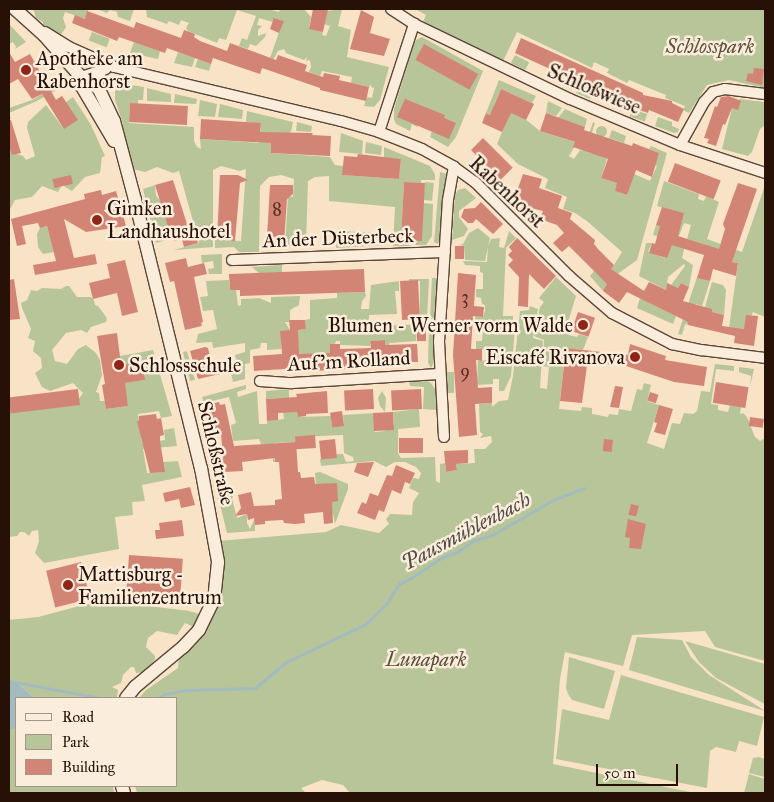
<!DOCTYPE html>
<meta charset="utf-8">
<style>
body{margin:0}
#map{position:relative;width:774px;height:802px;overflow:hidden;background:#f8e3c7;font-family:"IM FELL Great Primer",serif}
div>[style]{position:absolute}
.green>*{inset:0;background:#b8c599;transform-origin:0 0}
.round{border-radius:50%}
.water>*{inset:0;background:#a2bbbf}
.stream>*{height:3px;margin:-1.5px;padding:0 1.5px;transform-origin:1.5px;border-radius:1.5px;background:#a2bbbf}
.building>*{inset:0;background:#d38575;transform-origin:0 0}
.roads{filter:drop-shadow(1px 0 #5b4637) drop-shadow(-1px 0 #5b4637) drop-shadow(0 1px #5b4637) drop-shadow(0 -1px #5b4637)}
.minor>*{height:10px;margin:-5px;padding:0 5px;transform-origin:5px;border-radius:5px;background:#faeddb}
.tertiary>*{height:12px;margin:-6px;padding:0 6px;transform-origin:6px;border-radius:6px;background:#faeddb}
.dots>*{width:14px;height:14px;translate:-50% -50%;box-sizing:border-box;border:2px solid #faeddb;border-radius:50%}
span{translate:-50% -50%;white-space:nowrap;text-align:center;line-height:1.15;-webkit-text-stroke:5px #faeddb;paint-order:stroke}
.number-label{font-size:18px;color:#522e22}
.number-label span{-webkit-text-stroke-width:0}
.park-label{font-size:20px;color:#5a503a;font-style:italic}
.poi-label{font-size:20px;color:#271107}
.left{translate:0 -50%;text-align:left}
.right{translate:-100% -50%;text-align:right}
.street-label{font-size:20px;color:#271107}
.water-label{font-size:21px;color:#524c47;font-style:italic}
.frame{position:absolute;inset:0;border:10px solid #271107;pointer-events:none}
.legend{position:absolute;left:15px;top:697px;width:162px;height:90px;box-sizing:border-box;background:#faeddb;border:1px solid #a69586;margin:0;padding:6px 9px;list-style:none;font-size:15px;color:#271107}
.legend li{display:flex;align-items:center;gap:10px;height:25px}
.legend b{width:25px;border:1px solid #a69586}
.scale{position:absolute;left:596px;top:764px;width:82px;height:22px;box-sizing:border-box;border:2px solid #271107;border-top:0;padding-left:6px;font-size:15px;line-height:18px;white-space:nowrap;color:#271107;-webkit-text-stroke:4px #faeddb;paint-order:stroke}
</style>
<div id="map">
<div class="green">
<i style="clip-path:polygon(31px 9px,89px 9px,85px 19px,65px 12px,63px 18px,66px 27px,60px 36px,43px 27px,43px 22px,36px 18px,34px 11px)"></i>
<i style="clip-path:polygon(96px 9px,134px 9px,130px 21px,118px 17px,117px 12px,110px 10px,107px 13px)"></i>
<i style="clip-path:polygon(146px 9px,268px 9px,279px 12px,280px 9px,304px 9px,311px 17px,309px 28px,323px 32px,322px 35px,326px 36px,330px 26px,324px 24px,327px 11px,342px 9px,338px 26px,351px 30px,347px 57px,389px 67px,380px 100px,374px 107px,364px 106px,367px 97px,372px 98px,374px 88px,371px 87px,371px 84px,369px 87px,351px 83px,352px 77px,322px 71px,320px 76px,309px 72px,311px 67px,310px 60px,306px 61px,307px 57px,304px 60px,296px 57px,286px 53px,284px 49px,278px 51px,272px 62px,269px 61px,283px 21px,275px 18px,273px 22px,259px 18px,257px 25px,262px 26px,258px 30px,258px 36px,266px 33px,265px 37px,256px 46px,250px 44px,248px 49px,239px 46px,242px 38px,247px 40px,256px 16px,237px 10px,226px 40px,219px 38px,217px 43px,188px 31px,186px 28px,189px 23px,181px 20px,179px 25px,169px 21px,167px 24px,147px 17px)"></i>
<i style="clip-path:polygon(415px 9px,765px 9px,765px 88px,729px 80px,707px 85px,689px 113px,683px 110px,685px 106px,665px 98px,666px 95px,629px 80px,627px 83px,607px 73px,609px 69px,594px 62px,592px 68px,517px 32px,503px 61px,423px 22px,426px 15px)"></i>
<i style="clip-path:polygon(9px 24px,26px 42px,15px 49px,16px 47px,13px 42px,9px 44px)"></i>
<i style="left:92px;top:32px;width:19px;height:9px;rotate:21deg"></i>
<i style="clip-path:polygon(422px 37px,483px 71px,456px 137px,448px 147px,430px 137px,432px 131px,426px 109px,417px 127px,412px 124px,410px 131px,396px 124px,394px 119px,394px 109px,413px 47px,416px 40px)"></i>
<i style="clip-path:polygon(134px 42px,160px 51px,158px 59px,130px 53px)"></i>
<i style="clip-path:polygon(178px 52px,195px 58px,192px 67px,174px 63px)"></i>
<i style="left:515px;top:55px;width:16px;height:9px;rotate:27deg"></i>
<i style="clip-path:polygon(198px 59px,211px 64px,209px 71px,195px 67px)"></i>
<i style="clip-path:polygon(566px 78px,576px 82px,572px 90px,563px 85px)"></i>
<i style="clip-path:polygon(499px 80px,536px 96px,532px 103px,501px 89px,494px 105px,525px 119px,540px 131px,577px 143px,569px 156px,574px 159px,580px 150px,583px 151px,593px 122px,595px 123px,586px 152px,596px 153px,607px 159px,601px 178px,614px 182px,619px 180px,615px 191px,627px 195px,632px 173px,650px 181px,657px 166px,654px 165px,659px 153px,649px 149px,651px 146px,667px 153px,637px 260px,612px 278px,603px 291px,590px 276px,594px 271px,602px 278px,614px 265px,622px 252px,587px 221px,575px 213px,563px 209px,567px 197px,545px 188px,548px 179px,518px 164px,497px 144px,506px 122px,486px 113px)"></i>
<i style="clip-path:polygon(63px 82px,65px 85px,37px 101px,9px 113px,11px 119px,9px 119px,9px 108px,32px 100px)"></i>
<i style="clip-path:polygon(124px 84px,144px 87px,143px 100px,138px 100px,138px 104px,130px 103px,129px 123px,194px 127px,194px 141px,197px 147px,201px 149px,200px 139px,259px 143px,261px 124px,246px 122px,247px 111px,293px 122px,291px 132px,288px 134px,272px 133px,271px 153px,330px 157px,335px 165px,343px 166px,343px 175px,399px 179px,401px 159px,384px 158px,384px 147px,430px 166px,435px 174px,435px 180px,421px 180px,421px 183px,404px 182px,401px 240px,411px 246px,393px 246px,395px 207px,329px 201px,329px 176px,315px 177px,308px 181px,306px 244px,285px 246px,288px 196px,293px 197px,294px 179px,281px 175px,269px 177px,260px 186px,259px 252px,239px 252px,234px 247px,215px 248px,215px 240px,241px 241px,246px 169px,240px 171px,221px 166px,213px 170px,213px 247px,174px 250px,199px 243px,179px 171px,173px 173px,157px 167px,145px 172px,133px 169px,128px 160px,121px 126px,123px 124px,115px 100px,115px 91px)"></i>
<i style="clip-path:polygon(580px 84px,596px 84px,590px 99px,576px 93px)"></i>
<i style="clip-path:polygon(147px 88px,171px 94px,171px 102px,147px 101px)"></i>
<i style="clip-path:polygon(175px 94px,197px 99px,196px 104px,174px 103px)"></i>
<i style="clip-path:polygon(62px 96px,66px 102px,73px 97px,91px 125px,105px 156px,102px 157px,100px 173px,85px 177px,72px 191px,62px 185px,58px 192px,42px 186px,32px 197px,15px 200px,9px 211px,9px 138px,14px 153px,23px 156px,26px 160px,35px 156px,27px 128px,28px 122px,46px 105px,64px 129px,49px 104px)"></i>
<i style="clip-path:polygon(739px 99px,765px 102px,765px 125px,760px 129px,752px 152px,748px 156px,722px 149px,732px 108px,738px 109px)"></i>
<i style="clip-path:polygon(200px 100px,217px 104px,215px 117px,198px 116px)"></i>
<i style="clip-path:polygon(548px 101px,562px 108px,556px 116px,546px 113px)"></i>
<i style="clip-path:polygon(220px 104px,243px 110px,242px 119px,218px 117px)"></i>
<i style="clip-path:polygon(565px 109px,587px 119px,585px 127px,558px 118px)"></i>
<i style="left:632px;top:109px;width:16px;height:8px;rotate:18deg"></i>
<i style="clip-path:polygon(658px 117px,672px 122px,672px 126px,679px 129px,678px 132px,674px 133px,655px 126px)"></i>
<i style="clip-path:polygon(297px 122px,312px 126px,311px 132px,296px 131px)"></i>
<i class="round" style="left:595.5px;top:125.5px;width:11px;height:11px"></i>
<i style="clip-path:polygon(612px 130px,626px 136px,624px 143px,609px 138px)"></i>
<i style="clip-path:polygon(341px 133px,363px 141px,362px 154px,339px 152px)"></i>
<i style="clip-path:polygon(366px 142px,382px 146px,381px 155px,365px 153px)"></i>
<i style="clip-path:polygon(440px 172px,446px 174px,442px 230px,438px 244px,434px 242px)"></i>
<i style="clip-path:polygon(664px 181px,699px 194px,698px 199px,704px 201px,706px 196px,719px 202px,707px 239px,742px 252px,765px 185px,765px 317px,753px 312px,745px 329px,729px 328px,738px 263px,704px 255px,706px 245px,687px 239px,691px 225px,684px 223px,677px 241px,685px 245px,682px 258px,693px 265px,689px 287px,681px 283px,678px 288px,671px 285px,685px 266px,684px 264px,668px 277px,666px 290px,639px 276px,646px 243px,652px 243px,648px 252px,665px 258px,673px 240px,653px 235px,656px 225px,672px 228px,683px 213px,657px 206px)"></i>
<i style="left:425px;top:182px;width:9px;height:18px;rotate:6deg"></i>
<i style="clip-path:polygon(155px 185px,156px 196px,160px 200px,174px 238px,156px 243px,143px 189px)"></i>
<i style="clip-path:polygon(465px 188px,476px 198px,459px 211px,459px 217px,468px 229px,464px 236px,452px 240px,455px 195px,458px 190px)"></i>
<i style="clip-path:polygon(423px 203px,433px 204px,432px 236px,426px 245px,415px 245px,418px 240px,421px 240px)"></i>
<i style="clip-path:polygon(47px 226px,54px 252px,43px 254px,38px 247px,37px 234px,40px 228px)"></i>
<i style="clip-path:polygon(478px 228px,490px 238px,485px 261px,465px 260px,464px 246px,459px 245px,463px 244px,469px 233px)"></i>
<i style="clip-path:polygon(336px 231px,386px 233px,384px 245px,336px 248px)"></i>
<i style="clip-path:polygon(509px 231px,516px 238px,506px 248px,503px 316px,513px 316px,513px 325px,515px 328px,511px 376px,504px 391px,499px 391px,499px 379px,493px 379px,493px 384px,477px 385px,478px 361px,490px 360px,490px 349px,476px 349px,476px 341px,482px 341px,483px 330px,476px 330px,475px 316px,483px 317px,485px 311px,485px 305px,482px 304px,481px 298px,476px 297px,476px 289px,483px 289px,483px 273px,480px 272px,480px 266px,465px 265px,463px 261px,487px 262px,488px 246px,491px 239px,500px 238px,499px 247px,504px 248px)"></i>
<i style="clip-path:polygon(222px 254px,222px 274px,209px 274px,208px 269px,214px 268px,213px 261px,202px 263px,201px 255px)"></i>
<i style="clip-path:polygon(282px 265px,282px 273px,260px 274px,252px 267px)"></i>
<i style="clip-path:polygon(556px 277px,576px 296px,568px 322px,551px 319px,550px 331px,565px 330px,569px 335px,577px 337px,579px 334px,588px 337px,583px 350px,566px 348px,559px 409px,581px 411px,582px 407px,592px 408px,592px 414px,608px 417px,609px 414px,618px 415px,619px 409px,631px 411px,637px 389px,642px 390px,644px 383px,651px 385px,647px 401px,659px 405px,647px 443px,664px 449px,672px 423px,680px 424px,684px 413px,693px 414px,697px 411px,701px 391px,710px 392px,715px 364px,734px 366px,734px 371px,716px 369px,711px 404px,718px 405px,718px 410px,728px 412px,730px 405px,741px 407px,740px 414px,743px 413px,747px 417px,755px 437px,760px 441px,765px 438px,765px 661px,715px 647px,705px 631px,632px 635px,623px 666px,565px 652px,560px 679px,553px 764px,695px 793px,350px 793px,343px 785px,322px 780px,301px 788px,306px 793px,137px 793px,135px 786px,176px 786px,176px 698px,139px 698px,146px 690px,178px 668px,179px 658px,205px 623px,218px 541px,326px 532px,341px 525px,379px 533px,389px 524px,386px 519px,390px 514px,412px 515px,413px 502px,419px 493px,409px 488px,413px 478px,419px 479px,421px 473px,416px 467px,405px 462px,395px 462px,386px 467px,374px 461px,321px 466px,320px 459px,335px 458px,337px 454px,343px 454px,346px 462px,354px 461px,353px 457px,344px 453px,343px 435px,296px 437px,296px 442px,274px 443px,275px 462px,273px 462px,273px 444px,261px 444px,259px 439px,233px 441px,231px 425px,236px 423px,229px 397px,204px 403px,202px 397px,246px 385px,246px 389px,237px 392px,238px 397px,257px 391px,259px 424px,267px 424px,267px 421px,284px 419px,281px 398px,266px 399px,266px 391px,289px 389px,289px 408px,297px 408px,298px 417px,331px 416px,332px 427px,344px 425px,343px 415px,376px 413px,376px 420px,374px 420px,375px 432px,384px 431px,394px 425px,393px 412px,419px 409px,420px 427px,398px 429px,398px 453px,401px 458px,435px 457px,436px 481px,440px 483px,440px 464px,445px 463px,446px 472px,457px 470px,456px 464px,475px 463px,474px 449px,485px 449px,492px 442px,491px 436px,480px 438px,483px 434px,480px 432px,479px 404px,492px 403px,492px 407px,499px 401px,508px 400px,513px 376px,520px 311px,529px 310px,530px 306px,538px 309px,533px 338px,543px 341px,540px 388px,547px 389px,549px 367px,543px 366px,544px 340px,534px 336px,540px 307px,544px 302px,539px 298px)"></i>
<i style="clip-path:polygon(697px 277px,710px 281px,702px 306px,696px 304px,692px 308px,688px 325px,685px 324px,682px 335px,678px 334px)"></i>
<i style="clip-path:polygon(432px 278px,439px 278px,436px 317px,430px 319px)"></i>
<i style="clip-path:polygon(409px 279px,429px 279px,427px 319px,420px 319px,420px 281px,409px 281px)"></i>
<i style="clip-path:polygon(229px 280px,230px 290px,236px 290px,238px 306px,241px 305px,241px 299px,259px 298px,271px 303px,271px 297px,300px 296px,299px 305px,290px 310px,290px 322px,285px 322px,290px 330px,306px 329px,305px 320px,310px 319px,310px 300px,337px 298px,337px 293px,365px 292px,366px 296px,362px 301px,361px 309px,369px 309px,371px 285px,399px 281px,399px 291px,395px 291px,397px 314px,369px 315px,369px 326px,426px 324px,426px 332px,417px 332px,416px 341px,390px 343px,389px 345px,385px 345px,385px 340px,370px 341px,370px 346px,340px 345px,340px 341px,336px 341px,335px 344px,330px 344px,330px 353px,327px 355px,298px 357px,298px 341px,281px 343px,281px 349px,267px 350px,267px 343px,261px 343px,260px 348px,250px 350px,250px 363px,245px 364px,245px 379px,233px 382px,230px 369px,221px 371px,219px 364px,224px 363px,230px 368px,237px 365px,235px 355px,245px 352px,245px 343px,213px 348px,212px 342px,196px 343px,198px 334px,217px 329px,213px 310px,203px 311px,200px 297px,208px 296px,206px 281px)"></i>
<i style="clip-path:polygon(712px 282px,723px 285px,726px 290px,724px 315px,712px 312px,705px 307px)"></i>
<i style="clip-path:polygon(66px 286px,69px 286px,77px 297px,91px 297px,94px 300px,95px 305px,98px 306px,107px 318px,106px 322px,91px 327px,87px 333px,81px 330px,66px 333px,52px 350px,55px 361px,67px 364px,78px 349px,86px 345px,96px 353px,100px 360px,102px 375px,96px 392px,99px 393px,100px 401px,105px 401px,106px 409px,128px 406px,123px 383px,145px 380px,143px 363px,120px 366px,120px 356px,153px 350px,172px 416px,161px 418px,159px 411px,138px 414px,142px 443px,165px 440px,164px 430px,174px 428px,177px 446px,143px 449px,147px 473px,164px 472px,163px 462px,178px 461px,182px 477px,142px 485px,145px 501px,132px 502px,133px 515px,115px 517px,119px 549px,44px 563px,35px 553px,39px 541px,38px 530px,32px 531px,29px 536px,24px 532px,20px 532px,17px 536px,9px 537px,9px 408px,78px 400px,83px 393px,73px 383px,50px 391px,42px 387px,35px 373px,42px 368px,41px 358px,33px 351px,35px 341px,28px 338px,31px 329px,22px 308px,21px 303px,27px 300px,31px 290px,37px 291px,42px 288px,61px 289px)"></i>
<i style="clip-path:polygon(640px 298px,676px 316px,673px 324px,637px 308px)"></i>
<i style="clip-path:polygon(429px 323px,435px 324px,436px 327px,434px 362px,431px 368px,428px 363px)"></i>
<i style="clip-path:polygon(187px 351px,195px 380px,190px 381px,183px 352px)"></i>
<i style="clip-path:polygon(739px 367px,754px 369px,750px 387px,751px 376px,739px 372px)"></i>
<i style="left:445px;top:372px;width:9px;height:21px"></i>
<i style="clip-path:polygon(427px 381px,431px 383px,435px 389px,437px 410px,423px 409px,424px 387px,410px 386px,409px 382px)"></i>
<i style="clip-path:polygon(382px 391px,386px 398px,385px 412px,380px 406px,378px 398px)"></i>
<i style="clip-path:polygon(320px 472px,348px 484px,348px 489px,335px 524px,333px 514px,316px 487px,315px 473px)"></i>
<i style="clip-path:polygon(216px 488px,233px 496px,232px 499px,237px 518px,247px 514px,247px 523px,250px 529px,255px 518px,255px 531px,227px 533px)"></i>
<i style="clip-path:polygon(108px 601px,189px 611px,206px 616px,198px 629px,185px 623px,177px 635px,157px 631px,148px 638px,146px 647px,155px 656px,155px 659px,146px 672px,136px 673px,134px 667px,131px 667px,123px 675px,121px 683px,112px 687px,118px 690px,117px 698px,35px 698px,16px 682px,9px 681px,9px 620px,38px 617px,87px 604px)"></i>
<i style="clip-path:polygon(637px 637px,682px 640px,691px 657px,709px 675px,765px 711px,629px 670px)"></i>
<i style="clip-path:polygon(685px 641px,765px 664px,765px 704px,716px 678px,699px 662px)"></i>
<i style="clip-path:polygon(569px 657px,615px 671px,604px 709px,572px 700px,568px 694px,566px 688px)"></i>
<i style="clip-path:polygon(621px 675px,764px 717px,757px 746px,739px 741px,736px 752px,716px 747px,710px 751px,707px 788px,556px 759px,562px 709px,609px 720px)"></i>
<i style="clip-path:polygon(9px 729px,16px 729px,16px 786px,113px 786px,114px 793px,9px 793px)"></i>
<i style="clip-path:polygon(759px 757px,765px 759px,765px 777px,749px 773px,753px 758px)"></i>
<i style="clip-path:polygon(749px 774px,765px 779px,765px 793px,744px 793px)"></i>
</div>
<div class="water">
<i style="clip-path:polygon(9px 681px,16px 682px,35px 698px,16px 698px,16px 729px,9px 729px)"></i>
</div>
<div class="stream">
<i style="left:9px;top:681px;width:94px;rotate:10.5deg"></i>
<i style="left:157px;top:698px;width:9px;rotate:-27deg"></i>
<i style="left:165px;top:694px;width:21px;rotate:-11deg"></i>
<i style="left:186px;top:690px;width:69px;rotate:-1.7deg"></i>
<i style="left:255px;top:688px;width:40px;rotate:-40deg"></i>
<i style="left:286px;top:662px;width:89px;rotate:-25.4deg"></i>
<i style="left:366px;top:624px;width:28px;rotate:-45deg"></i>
<i style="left:386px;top:604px;width:24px;rotate:-57deg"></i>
<i style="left:399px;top:584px;width:13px;rotate:-27deg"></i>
<i style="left:411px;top:578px;width:34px;rotate:-34deg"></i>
<i style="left:439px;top:559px;width:22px;rotate:-22deg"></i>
<i style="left:459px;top:551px;width:17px;rotate:-36deg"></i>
<i style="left:473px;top:541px;width:20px;rotate:-18deg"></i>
<i style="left:492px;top:535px;width:70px;rotate:-29.8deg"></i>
<i style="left:553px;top:500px;width:33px;rotate:-21deg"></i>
</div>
<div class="building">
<i style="clip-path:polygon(313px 9px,328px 9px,323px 32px,309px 29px)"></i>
<i style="clip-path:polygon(361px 10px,374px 17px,370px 33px,390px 39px,384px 56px,350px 49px)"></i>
<i style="clip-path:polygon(87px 11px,134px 28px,136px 22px,181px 38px,184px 30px,195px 34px,194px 37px,200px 41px,227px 51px,230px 43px,276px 60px,278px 55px,307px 65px,305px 71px,323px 77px,324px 73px,340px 76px,339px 80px,369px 87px,366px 101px,320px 90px,320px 88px,262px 68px,260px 74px,213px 58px,211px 64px,167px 48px,165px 53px,119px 37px,117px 41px,72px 23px,75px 15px,85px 19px)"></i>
<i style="clip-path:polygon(274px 18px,284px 21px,279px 33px,270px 29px)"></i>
<i style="clip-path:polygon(521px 38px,643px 93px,643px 95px,672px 101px,672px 103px,684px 109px,678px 122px,649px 110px,648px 113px,628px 106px,571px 80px,559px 74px,560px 71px,551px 67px,550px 69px,515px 53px)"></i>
<i style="left:424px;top:44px;width:62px;height:18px;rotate:29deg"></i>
<i style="clip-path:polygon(9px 52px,15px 62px,30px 54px,56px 100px,62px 96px,78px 120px,64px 129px,42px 94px,32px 99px,18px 79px,9px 84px)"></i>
<i style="clip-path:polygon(754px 68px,764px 69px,762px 85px,746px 81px,748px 73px,753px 74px)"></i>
<i style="clip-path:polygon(501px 89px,534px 104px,526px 120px,511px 113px,502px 132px,482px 123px,486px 113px,490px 115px)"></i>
<i style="clip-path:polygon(729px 96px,741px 101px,738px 110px,732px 108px,725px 125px,723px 124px,716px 146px,707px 143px,709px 139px,704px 138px,715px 106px,717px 107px,721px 97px)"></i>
<i style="clip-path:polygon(405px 99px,445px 115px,444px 118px,456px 123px,449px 139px,397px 117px)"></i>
<i style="left:130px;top:103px;width:58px;height:19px;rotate:3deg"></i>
<i style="clip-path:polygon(546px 113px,585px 127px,584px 130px,632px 146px,633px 143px,659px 153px,652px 177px,636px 170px,627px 195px,615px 191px,617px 183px,601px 178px,608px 159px,573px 147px,575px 142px,540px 131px)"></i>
<i style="clip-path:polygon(201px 119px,261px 123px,260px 132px,313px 133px,312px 135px,331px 136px,330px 156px,271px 153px,271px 143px,200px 139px)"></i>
<i style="clip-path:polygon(11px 120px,21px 153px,12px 155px,9px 146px,9px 121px)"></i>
<i style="left:483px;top:138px;width:42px;height:17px;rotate:45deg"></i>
<i style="clip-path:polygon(358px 154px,401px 159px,399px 179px,342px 175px,344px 156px,357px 157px)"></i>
<i style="left:675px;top:163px;width:49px;height:20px;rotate:21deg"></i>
<i style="clip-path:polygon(523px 174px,542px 179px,539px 188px,562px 196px,558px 208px,572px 213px,570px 219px,595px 240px,594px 244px,598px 249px,614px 265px,611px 269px,644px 291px,649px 282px,666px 290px,667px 283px,678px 288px,681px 283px,689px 287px,683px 301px,712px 309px,712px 312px,724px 315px,722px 326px,744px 329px,746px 315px,758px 316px,754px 346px,734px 343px,735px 336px,688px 325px,688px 322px,627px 292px,619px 303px,603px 291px,607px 284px,569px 246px,562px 252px,553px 243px,564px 233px,557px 225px,540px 219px,543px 211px,527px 207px,528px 204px,524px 203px,516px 194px)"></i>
<i style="left:71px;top:175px;width:9px;height:19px;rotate:77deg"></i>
<i style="clip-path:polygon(220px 175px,238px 175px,248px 180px,240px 183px,235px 241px,217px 240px)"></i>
<i style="clip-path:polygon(173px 180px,187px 224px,192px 236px,196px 235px,198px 243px,184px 247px,182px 239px,174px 241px,173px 236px,171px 236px,155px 185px)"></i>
<i style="left:404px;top:182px;width:21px;height:58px;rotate:3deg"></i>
<i style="clip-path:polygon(738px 183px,757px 189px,732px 262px,738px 263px,736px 276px,713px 269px,710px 281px,697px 278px,704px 255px,672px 245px,667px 258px,649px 253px,652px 243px,655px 244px,660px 226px,656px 225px,662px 207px,684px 213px,678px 236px,719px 249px,725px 229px,723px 224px)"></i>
<i style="clip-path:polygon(270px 185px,293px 185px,293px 194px,287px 199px,284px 243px,268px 242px,267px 237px)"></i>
<i style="clip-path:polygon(101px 190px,102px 195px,116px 191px,126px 226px,86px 232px,64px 219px,74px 258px,95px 254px,97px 264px,35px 275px,33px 265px,56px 261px,47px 226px,40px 228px,38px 223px,22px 226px,26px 244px,17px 246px,11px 219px,85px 199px,84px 194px)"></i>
<i style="clip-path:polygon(481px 202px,503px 224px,493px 234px,476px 219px,473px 223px,468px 223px,461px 217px,464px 209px,475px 208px)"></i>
<i style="clip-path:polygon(517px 238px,556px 276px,544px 289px,529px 274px,528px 307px,518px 306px,519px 277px,508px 265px,513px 260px,508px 255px,512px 251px,509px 247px)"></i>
<i style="left:455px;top:246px;width:9px;height:13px"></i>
<i style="clip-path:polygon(186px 258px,188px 267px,204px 263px,207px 274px,194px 277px,203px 322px,201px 323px,202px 326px,185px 330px,174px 281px,170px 282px,165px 263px)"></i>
<i style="clip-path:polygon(125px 260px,138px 312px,122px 316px,117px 293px,93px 299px,89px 283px,110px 278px,107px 264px)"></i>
<i style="clip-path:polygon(364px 269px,365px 292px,240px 296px,240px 290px,230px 290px,229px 274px)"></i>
<i style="clip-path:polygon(458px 273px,476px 275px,474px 306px,484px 307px,483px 317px,473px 316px,471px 349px,482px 349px,482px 361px,476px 360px,478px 388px,492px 387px,492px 403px,475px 404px,477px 435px,459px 437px,453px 355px)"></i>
<i style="clip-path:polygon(14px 279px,20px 319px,9px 320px,9px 280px)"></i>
<i style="left:418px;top:280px;width:39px;height:18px;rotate:87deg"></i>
<i style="left:578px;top:312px;width:18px;height:20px;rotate:19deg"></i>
<i style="clip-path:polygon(289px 320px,305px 320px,306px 329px,298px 330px,299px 354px,330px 353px,330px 344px,340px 344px,340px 349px,371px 348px,370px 341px,385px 340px,385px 345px,417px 344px,418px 362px,373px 363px,373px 367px,345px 369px,299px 372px,299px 368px,254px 371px,253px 356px,282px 354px,280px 331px,290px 330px)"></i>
<i style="left:417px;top:332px;width:9px;height:9px"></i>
<i style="clip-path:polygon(117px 333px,121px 365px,143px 362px,145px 380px,125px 383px,128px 406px,106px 409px,102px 385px,105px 384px,97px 336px)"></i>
<i style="clip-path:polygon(630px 344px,666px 356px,665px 360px,707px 367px,704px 386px,674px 382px,611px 361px,610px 365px,588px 358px,582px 403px,560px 401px,566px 348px,628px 355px)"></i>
<i style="clip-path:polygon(205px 347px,208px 348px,212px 365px,218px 364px,220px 374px,198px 379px,190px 351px)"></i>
<i style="left:716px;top:382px;width:33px;height:21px;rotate:9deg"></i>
<i style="clip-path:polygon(615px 386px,623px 387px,619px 408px,610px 407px)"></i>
<i style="left:78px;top:389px;width:16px;height:70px;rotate:83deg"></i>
<i style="left:373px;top:389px;width:20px;height:29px;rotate:87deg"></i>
<i style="left:421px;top:389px;width:20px;height:30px;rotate:87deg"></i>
<i style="clip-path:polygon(327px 391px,328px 413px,306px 414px,306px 416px,298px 417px,297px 412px,278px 413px,278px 420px,267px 421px,266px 399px,297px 397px,296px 394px)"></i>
<i style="left:650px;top:392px;width:9px;height:9px;rotate:18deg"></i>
<i style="clip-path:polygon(219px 402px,220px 405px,225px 404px,234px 446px,296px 442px,298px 472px,300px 472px,301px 478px,314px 477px,315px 484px,337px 483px,338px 501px,332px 502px,333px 523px,324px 524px,323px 512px,304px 514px,305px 523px,295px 524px,284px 523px,283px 520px,265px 521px,265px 524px,255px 525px,254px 518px,248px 520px,247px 514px,235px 516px,241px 508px,238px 495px,251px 492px,254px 506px,275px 505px,275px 500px,282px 499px,279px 462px,275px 462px,275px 458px,242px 462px,243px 471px,224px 472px,221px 433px,210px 435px,203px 406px)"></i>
<i style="clip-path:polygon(659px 405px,673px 409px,665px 435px,654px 432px,657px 423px,654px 422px)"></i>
<i style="left:342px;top:411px;width:15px;height:12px;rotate:82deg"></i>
<i style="left:393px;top:412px;width:18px;height:20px;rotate:87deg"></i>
<i style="clip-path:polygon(156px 414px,157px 419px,161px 418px,164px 435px,160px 436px,160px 441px,165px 472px,150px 473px,137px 421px,139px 421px,139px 416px)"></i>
<i style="left:750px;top:417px;width:14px;height:9px;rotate:8deg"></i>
<i style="left:315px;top:435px;width:13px;height:20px;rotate:86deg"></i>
<i style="left:399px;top:438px;width:24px;height:15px"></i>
<i style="left:335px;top:439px;width:19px;height:16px;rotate:84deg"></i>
<i style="left:604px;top:439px;width:9px;height:12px;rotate:6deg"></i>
<i style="clip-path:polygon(468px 450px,468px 463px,456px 464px,457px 470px,446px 472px,444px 451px)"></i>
<i style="clip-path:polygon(374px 462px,368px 477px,354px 472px,357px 463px)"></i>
<i style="clip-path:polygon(396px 465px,415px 473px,410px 484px,405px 482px,401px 494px,392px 490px,384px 512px,379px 510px,375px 520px,357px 513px,362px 502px,366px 504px,370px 493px,378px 496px,387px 475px,392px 476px)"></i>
<i style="clip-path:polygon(190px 487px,195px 505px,181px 508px,179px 499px,165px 502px,163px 493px)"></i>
<i style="left:631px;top:504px;width:8px;height:11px;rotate:14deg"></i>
<i style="clip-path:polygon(628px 519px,646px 524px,641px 549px,629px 548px,630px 538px,625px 537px)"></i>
<i style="clip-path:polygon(182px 520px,184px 536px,156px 539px,155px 530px,160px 530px,159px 523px)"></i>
<i style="left:129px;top:555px;width:54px;height:37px;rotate:4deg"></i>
<i style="left:81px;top:562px;width:38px;height:36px;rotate:76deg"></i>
</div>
<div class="roads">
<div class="minor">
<i style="left:391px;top:9px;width:27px;rotate:33deg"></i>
<i style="left:414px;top:24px;width:173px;rotate:25.7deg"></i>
<i style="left:570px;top:99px;width:119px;rotate:22.7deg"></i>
<i style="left:680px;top:145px;width:89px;rotate:18.2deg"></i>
<i style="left:45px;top:32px;width:28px;rotate:32deg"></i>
<i style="left:69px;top:47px;width:49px;rotate:24deg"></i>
<i style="left:114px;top:67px;width:233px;rotate:13.4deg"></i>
<i style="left:341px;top:121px;width:40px;rotate:16deg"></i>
<i style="left:379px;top:132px;width:46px;rotate:21.6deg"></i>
<i style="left:422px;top:149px;width:37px;rotate:29deg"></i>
<i style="left:454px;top:167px;width:26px;rotate:36deg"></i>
<i style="left:475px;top:182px;width:133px;rotate:45deg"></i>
<i style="left:569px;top:276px;width:57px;rotate:40.7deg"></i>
<i style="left:612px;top:313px;width:68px;rotate:27.3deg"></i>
<i style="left:672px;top:344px;width:30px;rotate:12deg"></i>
<i style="left:701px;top:350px;width:64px;rotate:7.1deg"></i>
<i style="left:81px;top:77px;width:26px;rotate:-18deg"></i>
<i style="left:379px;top:132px;width:114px;rotate:-72deg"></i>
<i style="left:680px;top:145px;width:49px;rotate:-60.8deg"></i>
<i style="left:704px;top:102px;width:13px;rotate:-48deg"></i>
<i style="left:713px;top:92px;width:12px;rotate:-14deg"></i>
<i style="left:725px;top:89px;width:40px;rotate:7.1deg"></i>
<i style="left:232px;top:260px;width:213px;rotate:-2.2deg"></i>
<i style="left:260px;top:381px;width:32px;rotate:4deg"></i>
<i style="left:292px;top:383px;width:147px;rotate:-3.5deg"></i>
<i style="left:444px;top:437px;width:95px;rotate:-93deg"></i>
<i style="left:439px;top:342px;width:142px;rotate:-86.4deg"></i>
<i style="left:448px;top:200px;width:34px;rotate:-80deg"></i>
</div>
<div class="tertiary">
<i style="left:15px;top:9px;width:39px;rotate:42deg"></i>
<i style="left:44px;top:35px;width:56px;rotate:48.6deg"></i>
<i style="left:81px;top:77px;width:20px;rotate:33deg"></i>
<i style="left:100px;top:71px;width:13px;rotate:108deg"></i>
<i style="left:96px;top:83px;width:42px;rotate:64.7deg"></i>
<i style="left:114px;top:121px;width:82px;rotate:75.1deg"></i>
<i style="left:135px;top:200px;width:276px;rotate:76.2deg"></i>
<i style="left:201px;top:468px;width:96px;rotate:79.7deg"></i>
<i style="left:218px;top:562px;width:37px;rotate:96deg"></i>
<i style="left:214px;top:599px;width:34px;rotate:116deg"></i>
<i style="left:199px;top:630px;width:23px;rotate:133deg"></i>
<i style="left:183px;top:647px;width:62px;rotate:140.2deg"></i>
<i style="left:135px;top:687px;width:14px;rotate:129deg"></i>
<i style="left:81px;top:77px;width:8px;rotate:90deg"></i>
<i style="left:81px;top:85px;width:65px;rotate:59.5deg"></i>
<i style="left:122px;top:786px;width:7px;rotate:74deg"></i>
</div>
</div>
<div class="dots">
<i style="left:26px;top:70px;background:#8f2418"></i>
<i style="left:97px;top:220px;background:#8f2418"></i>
<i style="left:583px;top:325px;background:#8f2418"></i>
<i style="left:635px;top:357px;background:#8f2418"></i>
<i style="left:119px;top:365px;background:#8f2418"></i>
<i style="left:68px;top:585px;background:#8f2418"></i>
</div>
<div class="number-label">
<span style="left:277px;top:209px">8</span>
<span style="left:465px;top:297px">3</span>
<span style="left:465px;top:371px">9</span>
</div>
<div class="park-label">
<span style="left:710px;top:46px">Schlosspark</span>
<span style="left:426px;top:659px">Lunapark</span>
</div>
<div class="poi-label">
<span class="left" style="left:36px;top:70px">Apotheke am<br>Rabenhorst</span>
<span class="left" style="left:107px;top:220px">Gimken<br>Landhaushotel</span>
<span class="right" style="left:573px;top:325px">Blumen - Werner vorm Walde</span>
<span class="right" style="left:625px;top:357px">Eiscafé Rivanova</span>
<span class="left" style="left:129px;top:365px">Schlossschule</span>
<span class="left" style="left:78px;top:586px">Mattisburg -<br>Familienzentrum</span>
</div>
<div class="street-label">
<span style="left:594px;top:89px;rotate:23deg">Schloßwiese</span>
<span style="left:507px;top:192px;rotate:43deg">Rabenhorst</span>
<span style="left:338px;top:238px;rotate:-2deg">An der Düsterbeck</span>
<span style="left:349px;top:361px;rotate:-3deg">Auf'm Rolland</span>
<span style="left:216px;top:453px;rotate:77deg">Schloßstraße</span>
</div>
<div class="water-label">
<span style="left:466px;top:531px;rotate:-28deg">Pausmühlenbach</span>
</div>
<div class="frame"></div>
<ul class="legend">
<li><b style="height:6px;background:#faeddb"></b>Road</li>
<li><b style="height:14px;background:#b8c599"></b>Park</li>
<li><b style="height:14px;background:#d38575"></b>Building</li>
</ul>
<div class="scale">50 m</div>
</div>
